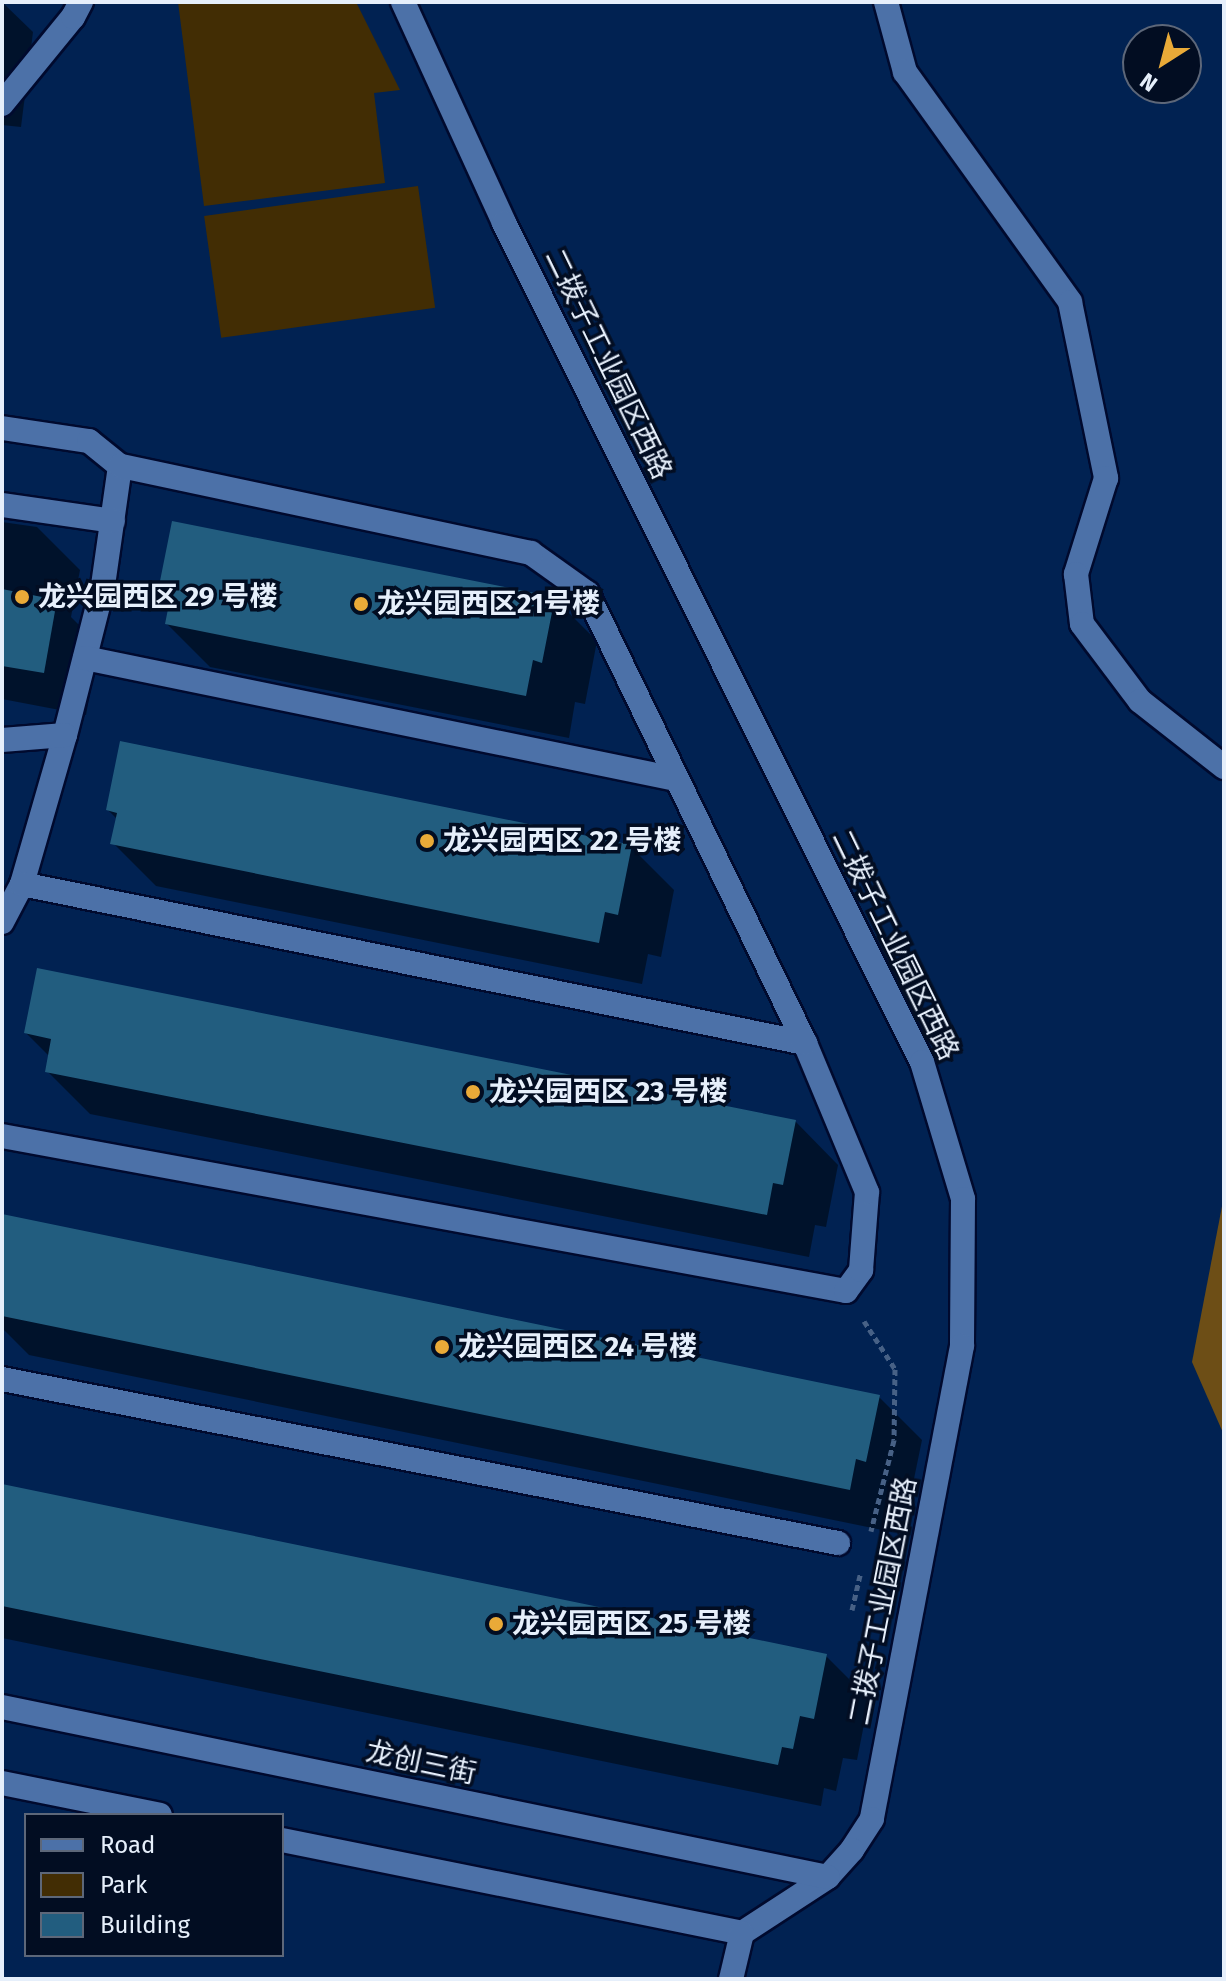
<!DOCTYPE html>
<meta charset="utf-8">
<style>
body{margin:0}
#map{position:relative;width:1226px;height:1981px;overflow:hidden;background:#012252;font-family:"Fira Sans","Noto Sans SC",sans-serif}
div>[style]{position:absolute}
.green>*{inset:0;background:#422d04;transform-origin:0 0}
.forest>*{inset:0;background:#6d4e16}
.shadow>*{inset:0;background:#0007}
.building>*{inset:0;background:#225d7f}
.path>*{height:5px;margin-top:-2.5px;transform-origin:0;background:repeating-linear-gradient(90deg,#476186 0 6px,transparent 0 10px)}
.roads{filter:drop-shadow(2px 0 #000a2e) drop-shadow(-2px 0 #000a2e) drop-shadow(0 2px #000a2e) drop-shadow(0 -2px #000a2e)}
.minor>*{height:24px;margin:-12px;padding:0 12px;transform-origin:12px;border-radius:12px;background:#4c71a8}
.dots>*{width:22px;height:22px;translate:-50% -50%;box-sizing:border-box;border:4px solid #020d22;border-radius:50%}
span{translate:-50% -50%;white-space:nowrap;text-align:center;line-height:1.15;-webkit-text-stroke:7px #020d22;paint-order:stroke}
.street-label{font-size:28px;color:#e6effb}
.poi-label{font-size:28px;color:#e6effb;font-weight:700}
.left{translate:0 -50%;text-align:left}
.frame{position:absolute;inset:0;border:4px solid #e6effb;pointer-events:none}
.legend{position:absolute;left:24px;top:1813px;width:260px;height:144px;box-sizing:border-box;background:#020d22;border:2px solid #5d6779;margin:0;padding:10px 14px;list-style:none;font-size:24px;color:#e6effb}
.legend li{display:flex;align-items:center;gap:16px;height:40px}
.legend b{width:40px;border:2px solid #5d6779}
.north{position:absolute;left:1122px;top:24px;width:80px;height:80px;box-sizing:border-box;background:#020d22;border:2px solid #5d6779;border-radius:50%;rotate:216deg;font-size:22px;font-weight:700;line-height:32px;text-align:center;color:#e6effb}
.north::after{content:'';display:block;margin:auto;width:28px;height:36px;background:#e9aa38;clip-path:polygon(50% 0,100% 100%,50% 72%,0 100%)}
</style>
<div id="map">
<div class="green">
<i style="clip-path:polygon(178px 2px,356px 2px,400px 90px,374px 93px,385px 183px,204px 206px)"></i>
<i style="left:418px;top:186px;width:123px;height:216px;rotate:82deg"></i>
</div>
<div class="forest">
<i style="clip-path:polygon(1224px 1196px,1224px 1435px,1192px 1362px)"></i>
</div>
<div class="shadow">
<i style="clip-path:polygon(2px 2px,33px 32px,21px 127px,2px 125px)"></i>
<i style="clip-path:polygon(2px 522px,37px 527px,80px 570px,71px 617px,99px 645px,86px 715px,2px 699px)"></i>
<i style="clip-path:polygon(161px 586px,554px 598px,597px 641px,585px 704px,575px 702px,569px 738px,210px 667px,167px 624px,173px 597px)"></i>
<i style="clip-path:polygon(108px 810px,631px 847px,674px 890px,661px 957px,648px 954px,642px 984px,156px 886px,113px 843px,117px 819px)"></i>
<i style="clip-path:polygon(26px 1033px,796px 1122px,838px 1165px,826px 1227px,815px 1225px,809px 1257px,90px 1114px,47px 1071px,50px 1057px)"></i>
<i style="clip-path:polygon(2px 1216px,879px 1397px,922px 1440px,909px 1503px,898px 1501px,892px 1532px,29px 1355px,2px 1328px)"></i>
<i style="clip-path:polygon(2px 1486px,826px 1656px,869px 1699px,857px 1760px,843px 1758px,836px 1791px,824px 1788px,821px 1806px,2px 1638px)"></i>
</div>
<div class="building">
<i style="clip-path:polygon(172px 521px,555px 597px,542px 663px,533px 660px,526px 696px,165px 624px,172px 589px,159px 586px)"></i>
<i style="clip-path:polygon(2px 589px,57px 600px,44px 673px,2px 666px)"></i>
<i style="clip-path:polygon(120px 741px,632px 845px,618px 915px,605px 912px,599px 943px,110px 844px,117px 813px,106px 810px)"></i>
<i style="clip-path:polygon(37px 968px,796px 1120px,783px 1185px,773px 1183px,767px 1215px,45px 1072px,51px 1039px,24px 1033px)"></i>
<i style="clip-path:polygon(2px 1214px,880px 1395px,866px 1462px,856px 1459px,850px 1490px,2px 1316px)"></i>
<i style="clip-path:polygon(2px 1484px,827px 1654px,814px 1719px,800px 1716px,793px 1749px,782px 1747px,778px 1765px,2px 1606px)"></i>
</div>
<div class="path">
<i style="left:864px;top:1321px;width:57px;rotate:57.1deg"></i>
<i style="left:895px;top:1369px;width:71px;rotate:90.8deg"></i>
<i style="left:894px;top:1440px;width:94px;rotate:104.2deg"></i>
<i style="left:852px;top:1610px;width:39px;rotate:-77deg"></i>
</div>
<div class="roads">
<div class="minor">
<i style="left:403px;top:2px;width:243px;rotate:65.4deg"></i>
<i style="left:504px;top:223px;width:937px;rotate:63.52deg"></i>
<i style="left:922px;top:1062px;width:143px;rotate:73.3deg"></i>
<i style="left:963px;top:1199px;width:147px;rotate:90.4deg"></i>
<i style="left:962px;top:1346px;width:481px;rotate:100.8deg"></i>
<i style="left:872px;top:1819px;width:37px;rotate:123deg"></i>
<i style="left:852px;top:1850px;width:36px;rotate:132deg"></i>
<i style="left:828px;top:1877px;width:103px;rotate:146.9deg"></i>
<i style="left:886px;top:2px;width:73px;rotate:74.8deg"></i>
<i style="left:905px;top:72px;width:283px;rotate:54.3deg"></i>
<i style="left:1070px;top:302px;width:180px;rotate:78.4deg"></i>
<i style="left:1106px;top:478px;width:101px;rotate:107.4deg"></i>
<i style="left:1076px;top:574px;width:50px;rotate:83.2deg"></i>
<i style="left:1082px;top:624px;width:96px;rotate:53deg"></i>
<i style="left:1140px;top:701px;width:107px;rotate:38.2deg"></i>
<i style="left:2px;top:104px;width:112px;rotate:-50.8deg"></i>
<i style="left:73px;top:17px;width:17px;rotate:-62deg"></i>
<i style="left:2px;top:428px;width:88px;rotate:8.5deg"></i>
<i style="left:89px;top:441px;width:40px;rotate:39deg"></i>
<i style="left:120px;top:466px;width:121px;rotate:98.1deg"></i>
<i style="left:103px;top:586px;width:154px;rotate:104.3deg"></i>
<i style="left:65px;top:735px;width:155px;rotate:106.1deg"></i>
<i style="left:22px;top:884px;width:43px;rotate:117.8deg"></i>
<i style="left:2px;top:505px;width:112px;rotate:8.2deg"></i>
<i style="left:85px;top:658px;width:603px;rotate:11.57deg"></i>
<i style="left:2px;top:740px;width:63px;rotate:-4.5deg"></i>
<i style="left:22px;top:884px;width:799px;rotate:11.48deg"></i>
<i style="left:2px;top:1136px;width:858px;rotate:10.41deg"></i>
<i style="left:846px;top:1291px;width:26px;rotate:-54deg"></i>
<i style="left:861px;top:1270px;width:78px;rotate:-85.6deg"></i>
<i style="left:867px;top:1192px;width:161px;rotate:-112.6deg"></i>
<i style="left:805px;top:1043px;width:500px;rotate:-115.85deg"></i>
<i style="left:587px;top:593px;width:69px;rotate:-144.5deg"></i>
<i style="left:531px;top:553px;width:420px;rotate:-168deg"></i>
<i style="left:2px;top:1379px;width:852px;rotate:11.1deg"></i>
<i style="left:2px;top:1707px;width:843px;rotate:11.63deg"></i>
<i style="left:2px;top:1783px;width:161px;rotate:11.4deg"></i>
<i style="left:282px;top:1840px;width:469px;rotate:11.4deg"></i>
<i style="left:731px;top:1979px;width:47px;rotate:-76.6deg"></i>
</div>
</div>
<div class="dots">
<i style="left:22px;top:597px;background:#e9aa38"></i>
<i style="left:361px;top:604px;background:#e9aa38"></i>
<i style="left:427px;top:841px;background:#e9aa38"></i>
<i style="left:473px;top:1092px;background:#e9aa38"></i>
<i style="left:442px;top:1347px;background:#e9aa38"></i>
<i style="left:496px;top:1624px;background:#e9aa38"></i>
</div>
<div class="street-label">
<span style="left:608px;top:364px;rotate:64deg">二拨子工业园区西路</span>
<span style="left:895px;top:945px;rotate:64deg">二拨子工业园区西路</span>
<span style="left:883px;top:1601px;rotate:-79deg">二拨子工业园区西路</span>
<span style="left:421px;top:1763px;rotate:12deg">龙创三街</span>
</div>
<div class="poi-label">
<span class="left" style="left:38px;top:597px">龙兴园西区 29 号楼</span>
<span class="left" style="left:377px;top:604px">龙兴园西区21号楼</span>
<span class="left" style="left:443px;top:841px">龙兴园西区 22 号楼</span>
<span class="left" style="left:489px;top:1092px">龙兴园西区 23 号楼</span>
<span class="left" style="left:458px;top:1347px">龙兴园西区 24 号楼</span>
<span class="left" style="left:512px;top:1624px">龙兴园西区 25 号楼</span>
</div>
<div class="frame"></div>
<ul class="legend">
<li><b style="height:10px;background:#4c71a8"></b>Road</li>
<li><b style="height:22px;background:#422d04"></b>Park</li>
<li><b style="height:22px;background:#225d7f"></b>Building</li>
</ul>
<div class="north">N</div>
</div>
